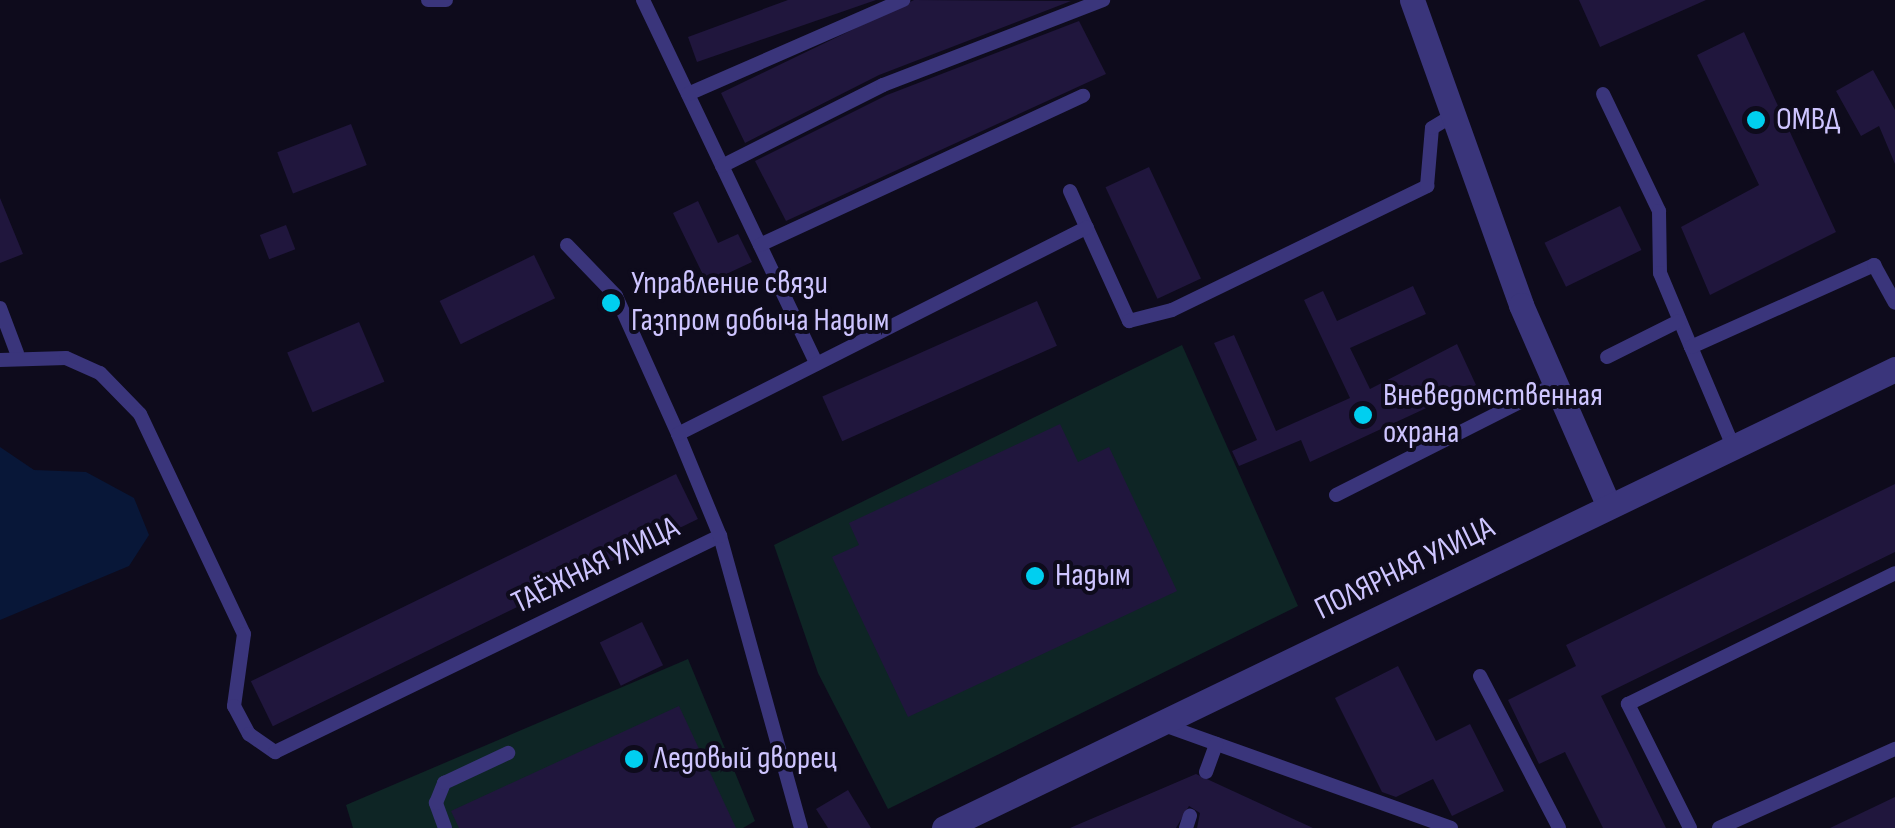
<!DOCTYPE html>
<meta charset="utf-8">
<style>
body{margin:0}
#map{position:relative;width:1895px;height:828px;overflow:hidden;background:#0e0b1c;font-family:"Sofia Sans Condensed",sans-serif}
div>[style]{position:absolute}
.green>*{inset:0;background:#0e2525}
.water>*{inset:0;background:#081738}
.building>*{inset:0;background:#20163d;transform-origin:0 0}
.service>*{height:14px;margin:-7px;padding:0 7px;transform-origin:7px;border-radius:7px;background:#3a357b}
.minor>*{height:25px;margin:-12.5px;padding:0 12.5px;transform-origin:12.5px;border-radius:12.5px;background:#3a357b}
.tertiary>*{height:25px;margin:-12.5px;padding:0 12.5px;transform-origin:12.5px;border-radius:12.5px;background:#3a357b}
.dots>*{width:28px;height:28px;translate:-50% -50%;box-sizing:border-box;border:5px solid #0e0b1c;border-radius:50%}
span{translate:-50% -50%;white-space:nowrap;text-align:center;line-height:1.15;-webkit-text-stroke:8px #0e0b1c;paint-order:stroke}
.poi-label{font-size:32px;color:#cec5ff}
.left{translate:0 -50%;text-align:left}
.street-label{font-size:32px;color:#cec5ff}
</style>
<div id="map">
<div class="green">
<i style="clip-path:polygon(1182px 345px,1298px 606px,888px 809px,818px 673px,774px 545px)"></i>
<i style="clip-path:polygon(688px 659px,755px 821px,743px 828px,353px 828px,346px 805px)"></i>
</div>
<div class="water">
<i style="clip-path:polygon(0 447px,34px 470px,86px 472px,134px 498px,149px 535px,129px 566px,0 620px)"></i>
</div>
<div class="building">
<i style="clip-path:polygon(788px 0,876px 0,697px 62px,688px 37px)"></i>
<i style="clip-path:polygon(914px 0,1071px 1px,879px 75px,745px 143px,721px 93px)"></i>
<i style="clip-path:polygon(1579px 0,1706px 0,1600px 47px)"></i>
<i style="clip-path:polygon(1079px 21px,1106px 74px,786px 221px,755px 161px,887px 95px)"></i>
<i style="clip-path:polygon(1744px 32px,1836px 232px,1710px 295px,1681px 227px,1759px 185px,1697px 55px)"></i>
<i style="clip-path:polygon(1873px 70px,1895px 110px,1895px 164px,1879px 126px,1861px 136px,1836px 91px)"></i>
<i style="left:351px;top:124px;width:44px;height:79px;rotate:69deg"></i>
<i style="left:1149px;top:167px;width:123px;height:48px;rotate:65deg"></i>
<i style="clip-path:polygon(0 198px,23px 254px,0 263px)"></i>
<i style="clip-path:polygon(698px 201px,718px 243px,738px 234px,752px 262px,707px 283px,673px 213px)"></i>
<i style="left:1620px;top:206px;width:49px;height:84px;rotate:64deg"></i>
<i style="left:286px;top:225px;width:26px;height:28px;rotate:69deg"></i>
<i style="left:534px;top:255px;width:48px;height:105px;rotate:64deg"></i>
<i style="clip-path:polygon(1413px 286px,1426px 314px,1350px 348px,1370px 389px,1457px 344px,1476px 385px,1310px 462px,1301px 440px,1239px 466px,1232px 451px,1257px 440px,1214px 343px,1234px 335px,1276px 431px,1350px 398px,1304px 300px,1323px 291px,1337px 321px)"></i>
<i style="left:1037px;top:301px;width:49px;height:235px;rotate:66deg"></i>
<i style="left:359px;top:322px;width:65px;height:78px;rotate:67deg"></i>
<i style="clip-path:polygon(1060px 424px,1078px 462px,1109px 447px,1177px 591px,908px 717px,832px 557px,859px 545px,849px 523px)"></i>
<i style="left:676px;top:474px;width:50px;height:473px;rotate:64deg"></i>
<i style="clip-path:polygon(1895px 484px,1895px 552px,1601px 696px,1666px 828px,1603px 828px,1565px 752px,1539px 764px,1508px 700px,1576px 666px,1566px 645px)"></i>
<i style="left:642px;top:622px;width:48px;height:47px;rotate:64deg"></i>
<i style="clip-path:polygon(1398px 666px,1436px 741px,1470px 724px,1504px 791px,1452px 816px,1433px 779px,1396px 797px,1382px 792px,1335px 698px)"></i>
<i style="clip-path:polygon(679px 706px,736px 828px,459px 828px,451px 811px)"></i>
<i style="clip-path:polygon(1196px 774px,1313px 828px,1197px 828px,1200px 813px,1189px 806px,1176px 828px,1070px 828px)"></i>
<i style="clip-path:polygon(848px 790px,871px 828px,828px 828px,816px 809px)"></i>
<i style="clip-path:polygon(1895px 797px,1895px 828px,1830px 828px)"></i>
</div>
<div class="service">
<i style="left:428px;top:0;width:18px"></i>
<i style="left:643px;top:0;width:403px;rotate:64.5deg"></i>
<i style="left:688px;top:94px;width:235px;rotate:-23.6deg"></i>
<i style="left:1603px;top:94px;width:130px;rotate:64.4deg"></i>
<i style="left:1659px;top:211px;width:62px;rotate:89.1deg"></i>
<i style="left:1660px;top:273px;width:80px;rotate:67.3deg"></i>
<i style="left:722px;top:166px;width:180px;rotate:-26.7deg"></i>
<i style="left:883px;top:85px;width:236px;rotate:-21.1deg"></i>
<i style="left:1070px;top:191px;width:143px;rotate:65.6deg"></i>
<i style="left:1129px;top:321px;width:44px;rotate:-14.3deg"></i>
<i style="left:1172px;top:310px;width:284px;rotate:-25.9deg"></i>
<i style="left:1427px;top:186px;width:58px;rotate:-85.1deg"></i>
<i style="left:1432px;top:128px;width:27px;rotate:-31deg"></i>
<i style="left:567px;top:245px;width:71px;rotate:46.1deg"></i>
<i style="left:616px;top:296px;width:151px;rotate:65.8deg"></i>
<i style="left:760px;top:245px;width:356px;rotate:-24.8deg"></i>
<i style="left:0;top:308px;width:48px;rotate:69.3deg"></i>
<i style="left:1607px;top:357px;width:80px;rotate:-26.6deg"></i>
<i style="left:0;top:360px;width:66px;rotate:-1.7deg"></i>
<i style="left:66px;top:358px;width:37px;rotate:24deg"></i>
<i style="left:100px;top:373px;width:57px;rotate:45.7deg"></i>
<i style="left:140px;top:414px;width:243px;rotate:64.7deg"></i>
<i style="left:244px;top:634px;width:73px;rotate:97.9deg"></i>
<i style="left:234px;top:706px;width:32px;rotate:62deg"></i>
<i style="left:249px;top:734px;width:32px;rotate:35deg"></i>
<i style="left:275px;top:752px;width:495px;rotate:-25.9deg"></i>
<i style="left:1733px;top:446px;width:108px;rotate:-113deg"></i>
<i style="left:1691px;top:347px;width:201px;rotate:-24.1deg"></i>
<i style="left:1874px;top:265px;width:43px;rotate:61.1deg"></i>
<i style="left:1336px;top:495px;width:246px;rotate:-26.8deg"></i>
<i style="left:1480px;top:676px;width:171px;rotate:62.5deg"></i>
<i style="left:1161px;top:724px;width:308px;rotate:19.7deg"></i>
<i style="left:1206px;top:772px;width:30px;rotate:-70deg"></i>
<i style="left:445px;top:828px;width:27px;rotate:-110deg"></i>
<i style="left:436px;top:803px;width:22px;rotate:-68deg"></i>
<i style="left:444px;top:783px;width:71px;rotate:-25.1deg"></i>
<i style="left:801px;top:828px;width:303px;rotate:-105.5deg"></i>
<i style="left:720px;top:536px;width:110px;rotate:-112.4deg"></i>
<i style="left:678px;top:434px;width:458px;rotate:-26.8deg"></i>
<i style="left:1186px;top:828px;width:13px;rotate:-72deg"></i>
<i style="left:1690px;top:828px;width:139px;rotate:-116.6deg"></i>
<i style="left:1628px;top:704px;width:297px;rotate:-26.1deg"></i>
<i style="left:1719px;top:828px;width:193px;rotate:-24.2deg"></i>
</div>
<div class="minor">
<i style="left:1412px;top:0;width:324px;rotate:70.3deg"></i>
<i style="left:1521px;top:305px;width:219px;rotate:66.4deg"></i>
</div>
<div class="tertiary">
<i style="left:944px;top:828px;width:1056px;rotate:-25.76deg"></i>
</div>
<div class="dots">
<i style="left:1756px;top:120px;background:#00cff0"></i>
<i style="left:611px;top:303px;background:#00cff0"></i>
<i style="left:1363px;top:415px;background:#00cff0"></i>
<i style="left:1035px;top:576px;background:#00cff0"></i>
<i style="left:634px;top:759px;background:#00cff0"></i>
</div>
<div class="poi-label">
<span class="left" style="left:1776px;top:120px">ОМВД</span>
<span class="left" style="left:631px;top:303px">Управление связи<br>Газпром добыча Надым</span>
<span class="left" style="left:1383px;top:415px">Вневедомственная<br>охрана</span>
<span class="left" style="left:1055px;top:576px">Надым</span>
<span class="left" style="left:654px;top:759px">Ледовый дворец</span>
</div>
<div class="street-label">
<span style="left:596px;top:566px;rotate:-26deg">ТАЁЖНАЯ УЛИЦА</span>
<span style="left:1405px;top:569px;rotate:-26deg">ПОЛЯРНАЯ УЛИЦА</span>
</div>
</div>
